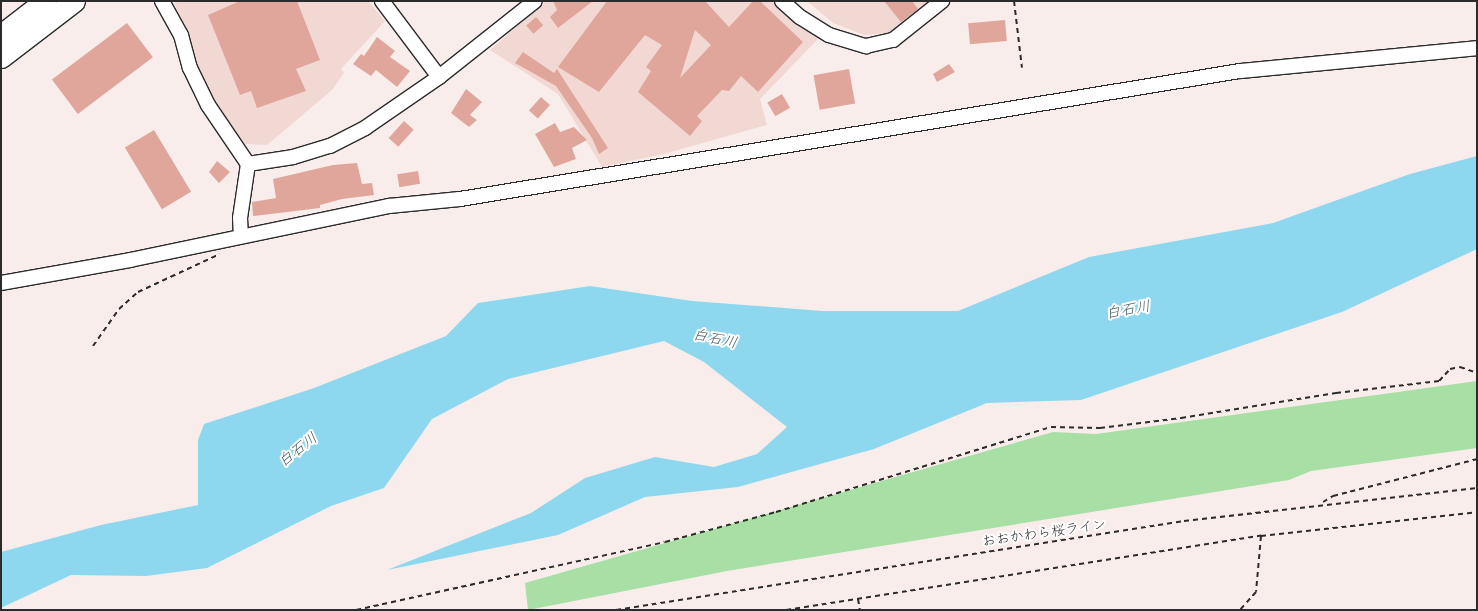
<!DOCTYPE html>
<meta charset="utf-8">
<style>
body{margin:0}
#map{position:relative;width:1478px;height:611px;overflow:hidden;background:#f9edeb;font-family:"Shantell Sans","Klee One",sans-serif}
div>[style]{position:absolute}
.built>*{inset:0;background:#f2d8d3}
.green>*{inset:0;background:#a7dfa4}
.water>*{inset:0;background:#8ed8ef}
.building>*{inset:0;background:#e0a69c;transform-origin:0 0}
.path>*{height:2px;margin-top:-1px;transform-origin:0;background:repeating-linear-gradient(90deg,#2b2b2b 0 5px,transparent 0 9px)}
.roads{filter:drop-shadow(1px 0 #2b2b2b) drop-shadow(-1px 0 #2b2b2b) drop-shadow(0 1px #2b2b2b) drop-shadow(0 -1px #2b2b2b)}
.minor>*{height:14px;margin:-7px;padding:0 7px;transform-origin:7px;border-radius:7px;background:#fff}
.highway>*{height:21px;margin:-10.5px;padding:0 10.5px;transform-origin:10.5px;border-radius:10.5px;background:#fff}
span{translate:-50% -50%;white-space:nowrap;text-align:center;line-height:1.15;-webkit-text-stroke:4px #fff;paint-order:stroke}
.street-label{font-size:14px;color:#2b2b2b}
.water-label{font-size:15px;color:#495f66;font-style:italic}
.frame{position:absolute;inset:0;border:2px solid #2b2b2b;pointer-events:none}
</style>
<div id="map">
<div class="built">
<i style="clip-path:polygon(174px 1px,368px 1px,385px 21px,341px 69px,344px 73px,332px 90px,267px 145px,245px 144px,203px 84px)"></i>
<i style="clip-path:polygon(546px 1px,779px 1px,820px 37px,760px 99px,767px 125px,664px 154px,602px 167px,558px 94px,490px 50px)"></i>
<i style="clip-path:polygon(807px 1px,933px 1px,888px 33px,864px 35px,833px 23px)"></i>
</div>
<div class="green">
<i style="clip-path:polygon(1477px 381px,1477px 448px,1311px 471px,1289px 480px,727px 571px,528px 610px,525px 583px,1053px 432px,1096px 434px)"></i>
</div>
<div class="water">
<i style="clip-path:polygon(1477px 156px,1477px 249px,1342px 312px,1081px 400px,987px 403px,874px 449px,738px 487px,645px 497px,558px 535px,387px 570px,531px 513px,585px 478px,655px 457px,714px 467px,757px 454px,787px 427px,704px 362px,664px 341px,508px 379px,432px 419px,384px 488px,331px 506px,207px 568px,146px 576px,71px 575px,1px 608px,1px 552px,101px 525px,198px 505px,198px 440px,204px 424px,314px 388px,446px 336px,478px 303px,590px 286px,692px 301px,823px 311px,958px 311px,1089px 257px,1273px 223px,1410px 174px)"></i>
</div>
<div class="building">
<i style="clip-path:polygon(240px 1px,297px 1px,320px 60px,296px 69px,306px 91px,257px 108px,251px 91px,240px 95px,208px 15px)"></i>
<i style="clip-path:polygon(553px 1px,593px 1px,558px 28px,550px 17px,557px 10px)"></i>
<i style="clip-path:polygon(evenodd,607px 1px,705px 1px,729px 27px,753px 1px,760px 1px,803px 42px,758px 92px,741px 76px,729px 91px,722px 90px,697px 116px,702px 121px,690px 136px,638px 92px,651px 71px,646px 67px,662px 45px,645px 35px,599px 92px,558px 67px,607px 1px,695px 30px,711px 45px,680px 78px,695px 30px)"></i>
<i style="clip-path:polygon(884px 1px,912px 1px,918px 9px,901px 22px)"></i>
<i style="left:536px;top:17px;width:11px;height:13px;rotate:49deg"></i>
<i style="left:1005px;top:20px;width:21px;height:37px;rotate:85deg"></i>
<i style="left:127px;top:23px;width:43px;height:94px;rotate:53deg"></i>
<i style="clip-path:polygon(377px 37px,395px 51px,390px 57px,410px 71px,397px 87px,376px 70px,371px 76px,353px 64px,361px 54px,364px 56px)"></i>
<i style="clip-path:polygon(523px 52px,554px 73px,557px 69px,608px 148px,599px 154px,592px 138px,556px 86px,515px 63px)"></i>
<i style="clip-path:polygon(949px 64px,955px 72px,937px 82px,933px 74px)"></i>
<i style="left:849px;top:69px;width:35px;height:36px;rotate:80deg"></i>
<i style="clip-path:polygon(466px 89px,482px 102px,470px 115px,477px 120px,469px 127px,451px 113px)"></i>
<i style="left:782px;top:94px;width:16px;height:17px;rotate:60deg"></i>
<i style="left:541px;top:97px;width:12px;height:18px;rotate:42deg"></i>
<i style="left:404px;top:121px;width:13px;height:23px;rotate:42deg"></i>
<i style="clip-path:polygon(555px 123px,560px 132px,574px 127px,587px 140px,572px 148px,576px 159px,554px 167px,535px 134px)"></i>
<i style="left:154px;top:130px;width:72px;height:34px;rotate:59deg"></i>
<i style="clip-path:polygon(217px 161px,230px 172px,219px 183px,209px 172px)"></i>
<i style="clip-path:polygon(357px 163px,362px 184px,372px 183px,374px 195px,342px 199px,320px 205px,320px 208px,253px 216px,252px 202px,276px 198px,273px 179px,333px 165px)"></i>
<i style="left:418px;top:171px;width:13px;height:21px;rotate:81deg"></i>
</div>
<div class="path">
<i style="left:1014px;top:1px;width:67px;rotate:83.2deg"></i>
<i style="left:93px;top:346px;width:45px;rotate:-54.9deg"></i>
<i style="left:119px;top:309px;width:25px;rotate:-42deg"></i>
<i style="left:138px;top:292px;width:90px;rotate:-24.9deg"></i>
<i style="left:1323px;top:502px;width:12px;rotate:-31deg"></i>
<i style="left:1333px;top:496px;width:149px;rotate:-14.4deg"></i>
<i style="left:1261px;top:536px;width:217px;rotate:-6.3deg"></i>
<i style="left:858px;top:599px;width:11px;rotate:80deg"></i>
<i style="left:356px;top:610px;width:316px;rotate:-12.4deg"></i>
<i style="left:665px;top:542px;width:115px;rotate:-15.1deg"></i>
<i style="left:776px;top:512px;width:288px;rotate:-17.2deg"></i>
<i style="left:1051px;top:427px;width:49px;rotate:1.2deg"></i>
<i style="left:1100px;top:428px;width:82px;rotate:-7deg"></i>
<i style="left:1181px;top:418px;width:157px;rotate:-9.2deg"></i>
<i style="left:1336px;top:393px;width:104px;rotate:-6.6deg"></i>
<i style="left:1439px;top:381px;width:16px;rotate:-47deg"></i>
<i style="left:1450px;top:369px;width:10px;rotate:-11deg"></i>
<i style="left:1460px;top:367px;width:18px;rotate:19deg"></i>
<i style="left:616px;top:610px;width:575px;rotate:-8.91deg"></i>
<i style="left:1184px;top:521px;width:295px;rotate:-6.4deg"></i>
<i style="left:786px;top:610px;width:481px;rotate:-8.9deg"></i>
<i style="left:1261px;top:536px;width:56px;rotate:95.1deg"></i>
<i style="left:1256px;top:592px;width:24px;rotate:132deg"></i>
</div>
<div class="roads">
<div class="minor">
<i style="left:162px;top:1px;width:39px;rotate:61deg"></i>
<i style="left:181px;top:35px;width:34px;rotate:75deg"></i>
<i style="left:190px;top:68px;width:41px;rotate:64.1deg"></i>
<i style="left:208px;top:105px;width:71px;rotate:55.9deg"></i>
<i style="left:248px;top:164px;width:55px;rotate:98.4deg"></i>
<i style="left:240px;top:218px;width:18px;rotate:87deg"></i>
<i style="left:382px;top:1px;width:95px;rotate:53.1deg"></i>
<i style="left:782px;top:1px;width:24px;rotate:42deg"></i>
<i style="left:800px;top:17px;width:34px;rotate:32deg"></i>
<i style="left:829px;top:35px;width:39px;rotate:17deg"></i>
<i style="left:866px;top:46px;width:28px;rotate:-13deg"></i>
<i style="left:893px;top:40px;width:63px;rotate:-38.5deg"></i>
<i style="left:248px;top:164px;width:46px;rotate:-8.8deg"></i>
<i style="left:293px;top:157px;width:39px;rotate:-17deg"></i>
<i style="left:330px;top:146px;width:39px;rotate:-27deg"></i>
<i style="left:365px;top:128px;width:90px;rotate:-34.6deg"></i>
<i style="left:439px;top:77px;width:122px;rotate:-38.4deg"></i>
<i style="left:1px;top:283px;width:131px;rotate:-10.1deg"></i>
<i style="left:130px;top:260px;width:265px;rotate:-11.8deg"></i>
<i style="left:389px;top:206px;width:71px;rotate:-5.6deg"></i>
<i style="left:460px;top:199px;width:790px;rotate:-9.32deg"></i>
<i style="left:1240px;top:71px;width:238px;rotate:-5.5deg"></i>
</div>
<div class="highway">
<i style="left:1px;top:35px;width:56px;rotate:-37.7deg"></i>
<i style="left:1px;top:57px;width:92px;rotate:-37.5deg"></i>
</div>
</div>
<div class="street-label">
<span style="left:1044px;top:532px;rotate:-8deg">おおかわら桜ライン</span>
</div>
<div class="water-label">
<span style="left:1128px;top:310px;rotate:-10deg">白石川</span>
<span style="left:715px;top:339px;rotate:12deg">白石川</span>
<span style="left:298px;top:450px;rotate:-38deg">白石川</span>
</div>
<div class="frame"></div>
</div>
